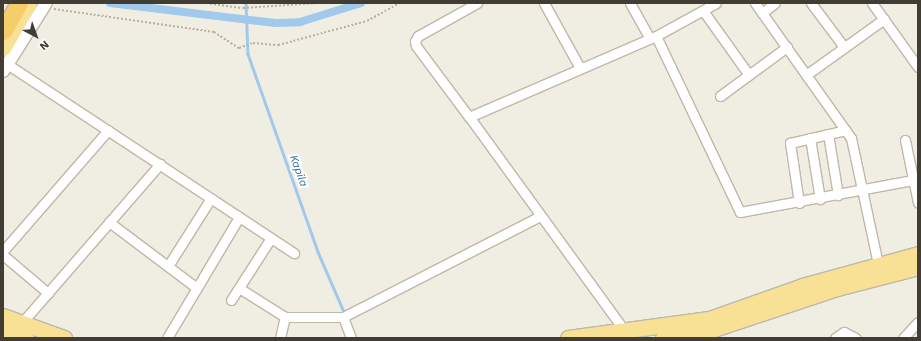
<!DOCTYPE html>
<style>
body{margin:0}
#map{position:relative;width:921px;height:341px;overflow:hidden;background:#f0ede3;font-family:"Work Sans",sans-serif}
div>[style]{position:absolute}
.stream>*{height:2.5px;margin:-1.25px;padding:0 1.25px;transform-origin:1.25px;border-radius:1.25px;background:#a1c9eb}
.canal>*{height:8px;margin:-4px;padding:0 4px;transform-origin:4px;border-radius:4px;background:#a1c9eb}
.path>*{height:1.5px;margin-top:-0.75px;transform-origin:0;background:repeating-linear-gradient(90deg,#bcb198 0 2px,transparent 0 4px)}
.roads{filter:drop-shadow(1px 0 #beb8a9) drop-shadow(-1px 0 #beb8a9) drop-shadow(0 1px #beb8a9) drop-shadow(0 -1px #beb8a9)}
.minor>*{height:9px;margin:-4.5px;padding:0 4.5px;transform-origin:4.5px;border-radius:4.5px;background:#fff}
.tertiary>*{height:12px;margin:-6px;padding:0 6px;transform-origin:6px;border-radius:6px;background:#fff}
.primary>*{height:15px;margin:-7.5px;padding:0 7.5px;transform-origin:7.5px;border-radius:7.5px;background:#f8e094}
.motorway>*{height:17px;margin:-8.5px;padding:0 8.5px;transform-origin:8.5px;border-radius:8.5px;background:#f5cd69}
span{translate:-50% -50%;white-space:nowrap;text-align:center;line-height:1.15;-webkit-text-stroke:4px #fff;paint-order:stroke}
.water-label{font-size:11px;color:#3471a6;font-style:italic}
.frame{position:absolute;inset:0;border:4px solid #423d34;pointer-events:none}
.north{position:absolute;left:16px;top:16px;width:40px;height:40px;-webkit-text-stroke:3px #fff;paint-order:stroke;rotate:139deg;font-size:11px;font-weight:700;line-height:16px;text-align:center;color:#423d34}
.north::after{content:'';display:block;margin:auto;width:14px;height:18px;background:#423d34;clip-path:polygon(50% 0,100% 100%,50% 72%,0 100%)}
</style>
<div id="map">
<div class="stream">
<i style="left:246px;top:3px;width:51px;rotate:87.8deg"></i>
<i style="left:248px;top:54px;width:210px;rotate:70.5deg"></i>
<i style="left:318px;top:252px;width:68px;rotate:66.5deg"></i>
<i style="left:353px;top:331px;width:8px;rotate:67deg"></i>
</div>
<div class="canal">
<i style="left:110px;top:3px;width:167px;rotate:6.9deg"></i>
<i style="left:276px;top:23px;width:24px;rotate:-2deg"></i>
<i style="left:300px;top:22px;width:64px;rotate:-17.3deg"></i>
</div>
<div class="path">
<i style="left:206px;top:3px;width:37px;rotate:8deg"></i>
<i style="left:243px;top:8px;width:76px;rotate:-3.8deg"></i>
<i style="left:54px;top:9px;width:162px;rotate:8.2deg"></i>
<i style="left:214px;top:32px;width:30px;rotate:33deg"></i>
<i style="left:239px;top:48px;width:15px;rotate:-20deg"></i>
<i style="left:253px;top:43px;width:25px;rotate:5deg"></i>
<i style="left:278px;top:45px;width:92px;rotate:-15.1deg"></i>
<i style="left:367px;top:21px;width:38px;rotate:-29deg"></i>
</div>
<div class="roads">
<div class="minor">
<i style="left:544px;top:3px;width:74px;rotate:61deg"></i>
<i style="left:630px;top:3px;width:41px;rotate:60.9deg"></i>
<i style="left:755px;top:3px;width:166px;rotate:54.6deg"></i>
<i style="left:851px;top:138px;width:129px;rotate:77.9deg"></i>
<i style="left:811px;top:3px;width:55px;rotate:53.1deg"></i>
<i style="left:872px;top:3px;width:79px;rotate:54.3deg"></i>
<i style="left:704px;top:12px;width:77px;rotate:54.5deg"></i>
<i style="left:762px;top:13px;width:16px;rotate:-38deg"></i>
<i style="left:656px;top:36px;width:195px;rotate:64.5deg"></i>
<i style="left:740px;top:212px;width:181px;rotate:-10.5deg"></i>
<i style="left:7px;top:64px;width:344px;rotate:33.4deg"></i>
<i style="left:806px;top:75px;width:96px;rotate:-35.7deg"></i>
<i style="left:720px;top:96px;width:83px;rotate:-36.2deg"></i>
<i style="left:469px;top:117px;width:89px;rotate:-126.7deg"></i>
<i style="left:416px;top:46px;width:5px;rotate:-101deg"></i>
<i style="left:415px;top:41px;width:6px;rotate:-59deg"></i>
<i style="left:418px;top:36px;width:68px;rotate:-29.2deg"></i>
<i style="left:828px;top:134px;width:62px;rotate:80.7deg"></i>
<i style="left:810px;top:138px;width:62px;rotate:80.7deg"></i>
<i style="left:905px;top:140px;width:64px;rotate:78.3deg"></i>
<i style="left:799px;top:203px;width:61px;rotate:-98.5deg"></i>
<i style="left:790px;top:143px;width:57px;rotate:-13.1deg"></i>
<i style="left:109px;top:222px;width:110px;rotate:36.9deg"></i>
<i style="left:3px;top:251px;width:160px;rotate:-49deg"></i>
<i style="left:3px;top:255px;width:59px;rotate:40.2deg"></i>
<i style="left:168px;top:266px;width:80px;rotate:-57.7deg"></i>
<i style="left:239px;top:288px;width:54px;rotate:32.2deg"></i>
<i style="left:285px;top:317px;width:58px"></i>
<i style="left:343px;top:317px;width:221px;rotate:-27.1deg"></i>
<i style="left:231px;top:300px;width:74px;rotate:-57.2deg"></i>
<i style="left:343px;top:317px;width:22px;rotate:69deg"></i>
<i style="left:19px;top:326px;width:215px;rotate:-49deg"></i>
<i style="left:624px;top:330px;width:263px;rotate:-126deg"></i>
<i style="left:469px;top:117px;width:204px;rotate:-23.4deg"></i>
<i style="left:656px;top:36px;width:68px;rotate:-28.8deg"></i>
<i style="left:167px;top:338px;width:141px;rotate:-59.2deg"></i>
<i style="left:280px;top:338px;width:22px;rotate:-77deg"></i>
<i style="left:835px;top:338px;width:11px;rotate:-34deg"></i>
<i style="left:844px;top:332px;width:13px;rotate:27deg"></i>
<i style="left:903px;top:338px;width:22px;rotate:-47deg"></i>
</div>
<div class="tertiary">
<i style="left:3px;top:71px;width:80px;rotate:-57.7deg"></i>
</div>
<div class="primary">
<i style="left:3px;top:48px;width:52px;rotate:-60deg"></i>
<i style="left:3px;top:316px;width:65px;rotate:19.8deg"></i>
<i style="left:3px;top:330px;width:24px;rotate:19deg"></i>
<i style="left:568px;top:338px;width:142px;rotate:-7.7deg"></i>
<i style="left:709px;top:319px;width:99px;rotate:-19.5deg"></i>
<i style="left:802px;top:286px;width:120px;rotate:-15.4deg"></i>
<i style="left:663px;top:338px;width:52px;rotate:-10deg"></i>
<i style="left:714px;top:329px;width:130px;rotate:-18.4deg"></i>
<i style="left:837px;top:288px;width:84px;rotate:-14.5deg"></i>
</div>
<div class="motorway">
<i style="left:3px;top:31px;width:32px;rotate:-60deg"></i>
</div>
</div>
<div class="water-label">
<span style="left:298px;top:171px;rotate:70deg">Kapila</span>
</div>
<div class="frame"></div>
<div class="north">N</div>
</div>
